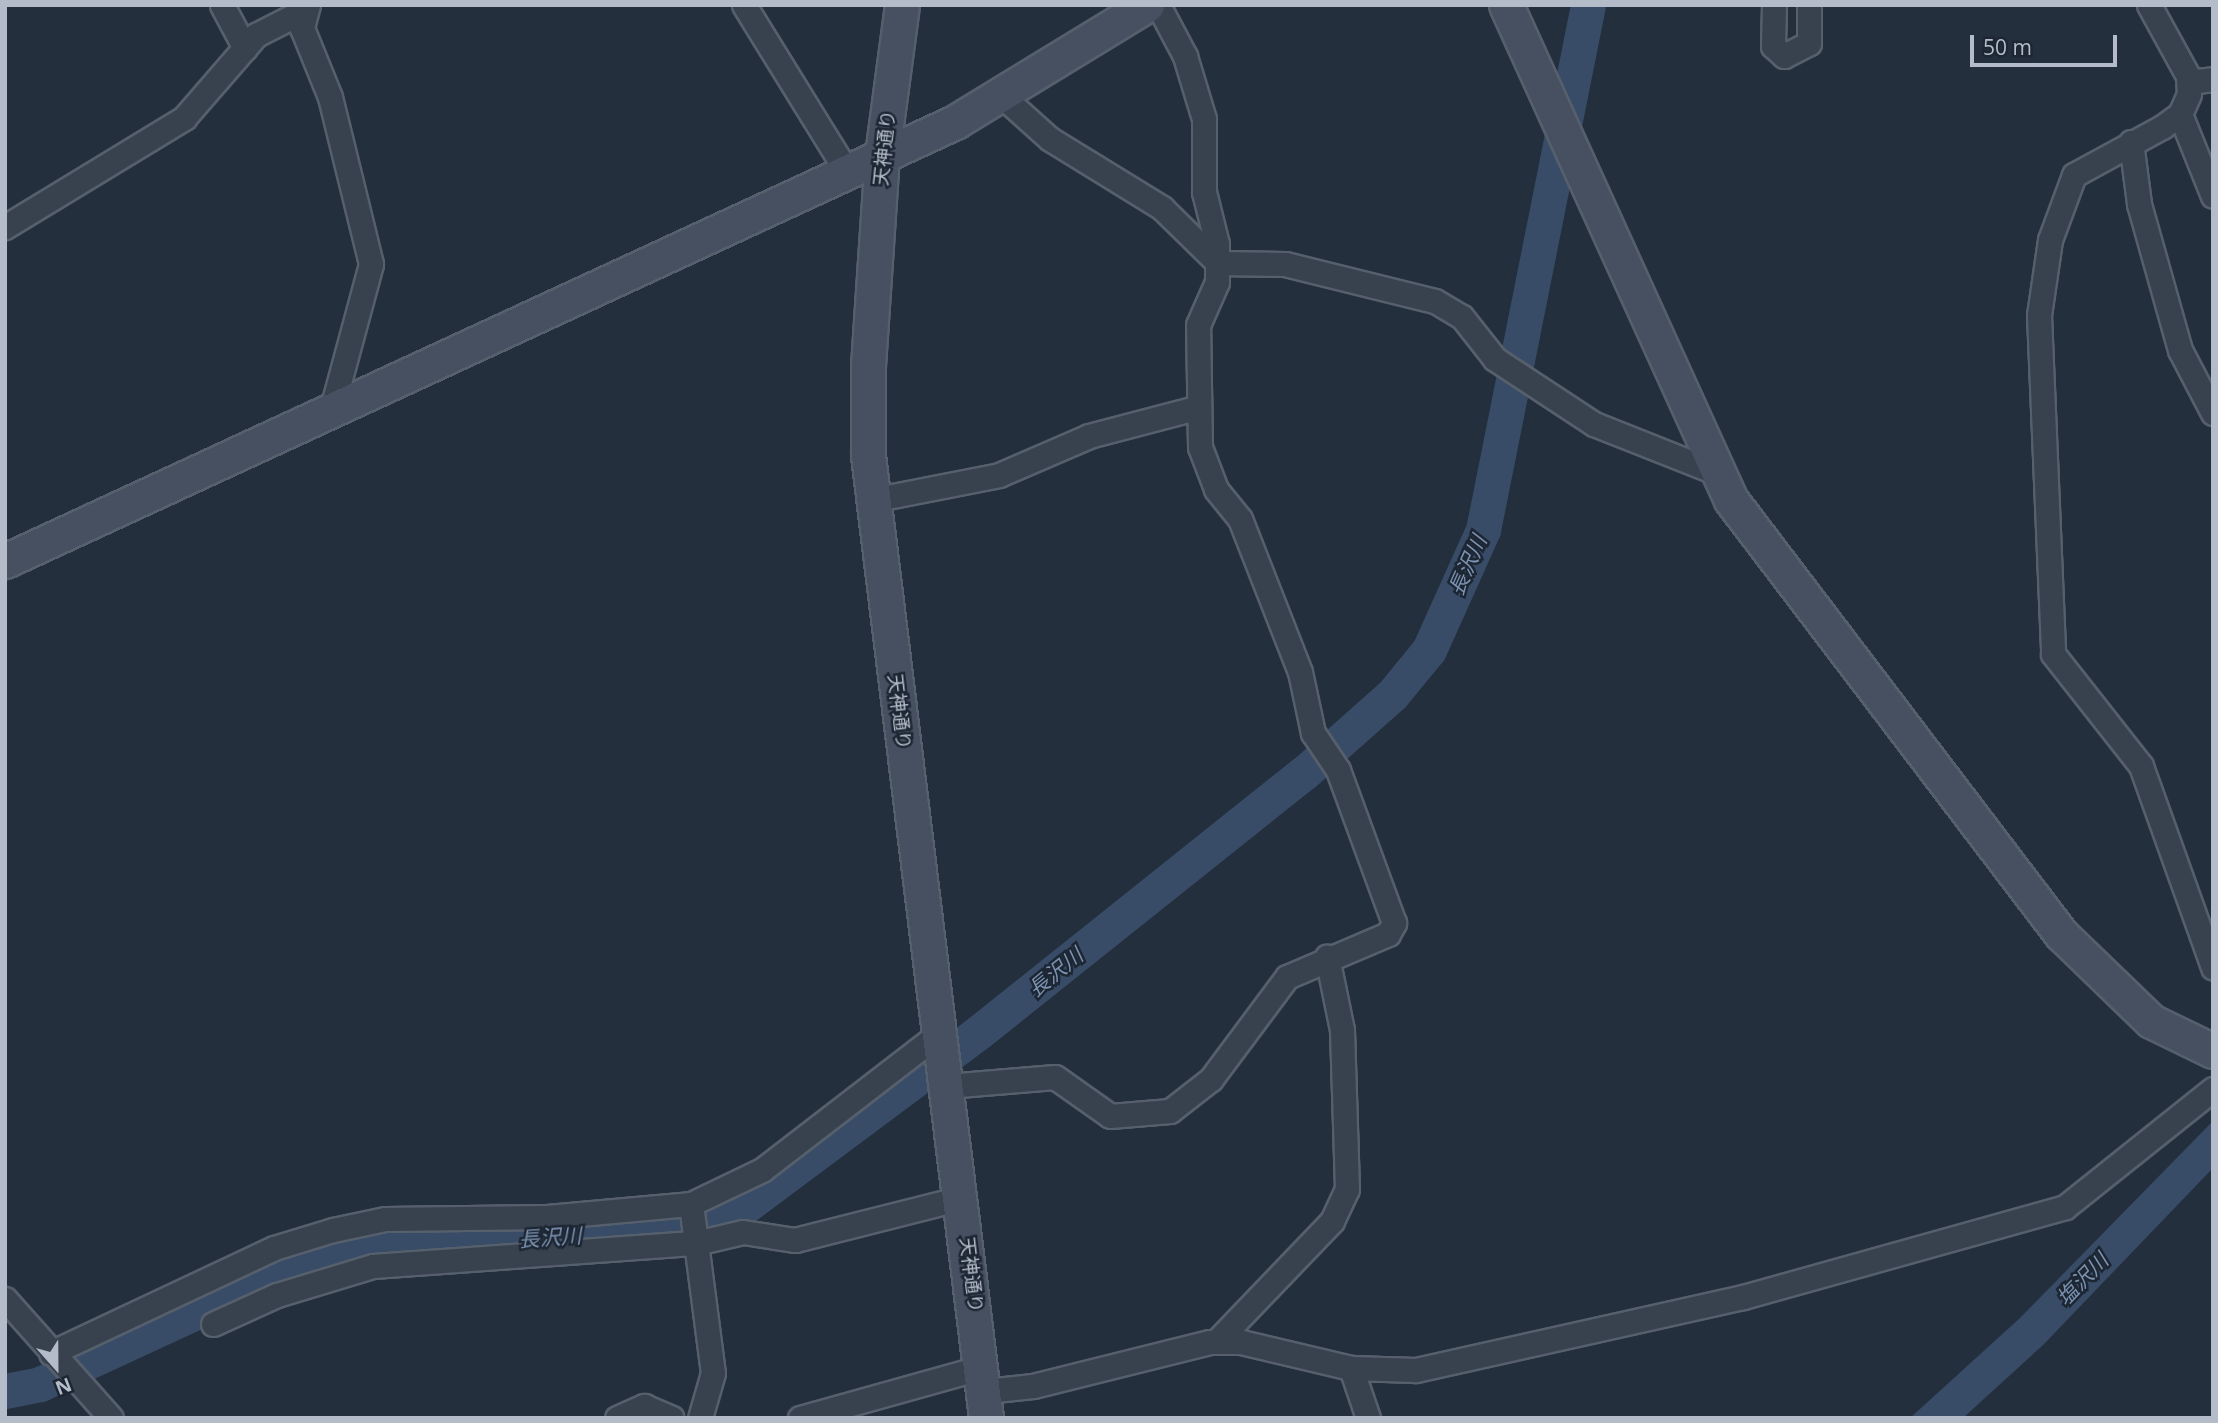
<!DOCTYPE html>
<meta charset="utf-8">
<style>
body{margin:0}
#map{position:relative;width:2218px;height:1423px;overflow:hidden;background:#242f3e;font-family:"Open Sans","Noto Sans JP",sans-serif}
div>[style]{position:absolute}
.water>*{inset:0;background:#394c67}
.river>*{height:35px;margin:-17.5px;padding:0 17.5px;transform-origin:17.5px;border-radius:17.5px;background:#394c67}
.roads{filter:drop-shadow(2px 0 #565f6c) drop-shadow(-2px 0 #565f6c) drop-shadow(0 2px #565f6c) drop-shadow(0 -2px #565f6c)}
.street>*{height:23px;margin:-11.5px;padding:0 11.5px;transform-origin:11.5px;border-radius:11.5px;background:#38414e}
.secondary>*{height:33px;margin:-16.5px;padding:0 16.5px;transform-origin:16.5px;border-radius:16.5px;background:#465061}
span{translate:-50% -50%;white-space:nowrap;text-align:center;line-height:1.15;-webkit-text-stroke:5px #1d2633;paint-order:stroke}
.street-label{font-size:19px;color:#b4bcc9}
.water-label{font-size:21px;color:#7c92b1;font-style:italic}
.frame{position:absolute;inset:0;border:7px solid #b4bcc9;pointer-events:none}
.north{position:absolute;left:21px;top:1332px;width:70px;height:70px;-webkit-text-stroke:5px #1d2633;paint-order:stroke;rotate:159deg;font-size:19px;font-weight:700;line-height:28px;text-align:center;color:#b4bcc9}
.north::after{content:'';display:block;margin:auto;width:24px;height:32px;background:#b4bcc9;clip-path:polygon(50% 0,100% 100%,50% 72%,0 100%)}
.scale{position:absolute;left:1970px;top:35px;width:147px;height:32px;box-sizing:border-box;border:4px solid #b4bcc9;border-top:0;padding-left:9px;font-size:21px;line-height:24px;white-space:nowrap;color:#b4bcc9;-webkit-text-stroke:5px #1d2633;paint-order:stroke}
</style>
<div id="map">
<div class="water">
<i style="clip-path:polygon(2213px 1121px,2213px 1168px,2044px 1344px,1963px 1418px,1910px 1418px,2020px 1318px)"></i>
</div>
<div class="river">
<i style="left:5px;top:1391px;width:36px;rotate:-11deg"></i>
<i style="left:40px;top:1384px;width:248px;rotate:-24.8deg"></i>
<i style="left:265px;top:1280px;width:87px;rotate:-19.5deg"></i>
<i style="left:347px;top:1251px;width:324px;rotate:-3.9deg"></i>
<i style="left:670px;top:1229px;width:62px;rotate:-11.1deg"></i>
<i style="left:731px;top:1217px;width:309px;rotate:-36.7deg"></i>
<i style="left:979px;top:1032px;width:416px;rotate:-38.6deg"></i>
<i style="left:1304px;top:773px;width:118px;rotate:-41.6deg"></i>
<i style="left:1392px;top:695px;width:58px;rotate:-50.6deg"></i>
<i style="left:1429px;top:650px;width:132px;rotate:-65.8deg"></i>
<i style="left:1483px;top:530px;width:535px;rotate:-78.69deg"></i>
</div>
<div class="roads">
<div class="street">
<i style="left:222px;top:5px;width:49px;rotate:61.9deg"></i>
<i style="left:308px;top:5px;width:24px;rotate:105deg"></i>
<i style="left:302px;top:28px;width:74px;rotate:67.9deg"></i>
<i style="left:330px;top:97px;width:172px;rotate:76.2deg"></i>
<i style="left:371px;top:264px;width:150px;rotate:105.1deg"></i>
<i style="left:744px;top:5px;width:196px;rotate:58.3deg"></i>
<i style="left:1774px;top:5px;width:41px;rotate:91.4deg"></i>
<i style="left:1773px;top:46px;width:15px;rotate:42deg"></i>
<i style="left:1784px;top:56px;width:28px;rotate:-27deg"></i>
<i style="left:1809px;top:43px;width:38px;rotate:-90deg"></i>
<i style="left:2149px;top:5px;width:81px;rotate:61.2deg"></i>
<i style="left:2188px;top:76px;width:18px;rotate:87deg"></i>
<i style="left:2189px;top:94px;width:22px;rotate:114deg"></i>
<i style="left:2180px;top:114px;width:22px;rotate:144deg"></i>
<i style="left:2162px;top:127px;width:100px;rotate:151.4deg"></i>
<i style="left:2074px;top:175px;width:69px;rotate:110.3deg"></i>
<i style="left:2050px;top:240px;width:76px;rotate:98.3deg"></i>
<i style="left:2039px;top:315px;width:339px;rotate:87.6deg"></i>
<i style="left:2053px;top:654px;width:142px;rotate:51.8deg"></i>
<i style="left:2141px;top:766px;width:214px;rotate:70.3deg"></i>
<i style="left:2189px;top:82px;width:24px;rotate:-7deg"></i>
<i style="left:1002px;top:96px;width:64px;rotate:41.9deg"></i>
<i style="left:1050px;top:139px;width:132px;rotate:31.6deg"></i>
<i style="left:1162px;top:208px;width:78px;rotate:44.5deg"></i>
<i style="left:1218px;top:263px;width:67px;rotate:0.9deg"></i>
<i style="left:1285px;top:264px;width:154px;rotate:13.9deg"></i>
<i style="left:1435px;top:301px;width:31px;rotate:31deg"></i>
<i style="left:1462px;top:317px;width:53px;rotate:51.8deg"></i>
<i style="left:1495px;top:359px;width:118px;rotate:33.3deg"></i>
<i style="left:1594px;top:424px;width:130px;rotate:21.6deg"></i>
<i style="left:2180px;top:114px;width:88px;rotate:68.1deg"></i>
<i style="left:2131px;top:142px;width:63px;rotate:82.6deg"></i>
<i style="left:2139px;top:204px;width:152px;rotate:74.3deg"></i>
<i style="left:2180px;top:350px;width:71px;rotate:62.4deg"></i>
<i style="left:5px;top:227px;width:210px;rotate:-31.3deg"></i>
<i style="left:184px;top:118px;width:110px;rotate:-49.1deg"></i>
<i style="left:256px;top:35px;width:55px;rotate:-27deg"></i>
<i style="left:872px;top:500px;width:129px;rotate:-11.1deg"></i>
<i style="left:999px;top:475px;width:98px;rotate:-23.4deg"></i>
<i style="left:1089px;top:436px;width:111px;rotate:-14.7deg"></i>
<i style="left:947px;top:1086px;width:108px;rotate:-4.8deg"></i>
<i style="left:1055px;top:1077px;width:67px;rotate:35.3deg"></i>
<i style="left:1110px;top:1116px;width:60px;rotate:-4.8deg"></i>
<i style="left:1170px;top:1111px;width:52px;rotate:-38deg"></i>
<i style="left:1211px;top:1079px;width:127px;rotate:-53.3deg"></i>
<i style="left:1287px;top:977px;width:110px;rotate:-23.1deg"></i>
<i style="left:1388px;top:934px;width:13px;rotate:-61deg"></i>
<i style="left:1394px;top:923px;width:163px;rotate:-110.1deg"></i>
<i style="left:1338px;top:770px;width:45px;rotate:-124deg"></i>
<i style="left:1313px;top:733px;width:62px;rotate:-102deg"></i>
<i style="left:1300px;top:672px;width:164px;rotate:-111.4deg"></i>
<i style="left:1240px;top:519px;width:38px;rotate:-129deg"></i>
<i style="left:1216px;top:489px;width:45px;rotate:-110.9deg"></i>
<i style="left:1200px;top:447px;width:122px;rotate:-90.9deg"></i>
<i style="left:1198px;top:325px;width:47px;rotate:-66.2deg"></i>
<i style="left:1217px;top:282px;width:38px;rotate:-90deg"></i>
<i style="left:1217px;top:244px;width:54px;rotate:-104deg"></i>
<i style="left:1204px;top:192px;width:73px;rotate:-90deg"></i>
<i style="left:1204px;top:119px;width:66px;rotate:-106.8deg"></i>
<i style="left:1185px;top:56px;width:58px;rotate:-117.9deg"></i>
<i style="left:691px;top:1204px;width:170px;rotate:82.6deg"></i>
<i style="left:713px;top:1373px;width:47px;rotate:106.1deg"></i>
<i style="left:5px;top:1299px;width:159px;rotate:48.3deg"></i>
<i style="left:213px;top:1324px;width:70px;rotate:-24.4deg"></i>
<i style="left:277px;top:1295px;width:100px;rotate:-16.8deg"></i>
<i style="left:373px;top:1266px;width:324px;rotate:-4.1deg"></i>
<i style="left:696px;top:1243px;width:48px;rotate:-13.2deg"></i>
<i style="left:743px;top:1232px;width:53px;rotate:8.7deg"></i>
<i style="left:795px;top:1240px;width:171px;rotate:-14.2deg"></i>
<i style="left:1216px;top:1342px;width:168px;rotate:-46.2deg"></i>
<i style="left:1332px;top:1221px;width:35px;rotate:-65deg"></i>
<i style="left:1347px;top:1189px;width:159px;rotate:-91.8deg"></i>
<i style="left:1342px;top:1030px;width:75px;rotate:-101.6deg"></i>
<i style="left:51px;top:1353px;width:246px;rotate:-25.2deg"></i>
<i style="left:274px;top:1248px;width:62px;rotate:-17deg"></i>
<i style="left:333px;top:1230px;width:53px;rotate:-11.9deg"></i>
<i style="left:385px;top:1219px;width:162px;rotate:-0.7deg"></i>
<i style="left:547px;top:1217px;width:145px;rotate:-5.2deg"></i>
<i style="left:691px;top:1204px;width:79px;rotate:-25.6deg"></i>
<i style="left:762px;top:1170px;width:225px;rotate:-37.6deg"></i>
<i style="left:1351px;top:1368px;width:53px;rotate:71.2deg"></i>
<i style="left:986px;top:1391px;width:47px;rotate:-6.1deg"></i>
<i style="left:1033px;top:1386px;width:182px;rotate:-14deg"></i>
<i style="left:1210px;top:1342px;width:31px"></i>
<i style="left:1241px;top:1342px;width:113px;rotate:13.3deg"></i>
<i style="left:1351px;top:1368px;width:65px;rotate:1.8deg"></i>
<i style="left:1416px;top:1370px;width:335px;rotate:-12.6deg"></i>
<i style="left:1743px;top:1297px;width:334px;rotate:-15.6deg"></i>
<i style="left:2065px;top:1207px;width:189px;rotate:-38.6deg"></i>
<i style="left:617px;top:1418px;width:30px;rotate:-24deg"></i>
<i style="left:644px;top:1406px;width:30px;rotate:23deg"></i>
<i style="left:800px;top:1418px;width:190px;rotate:-15.6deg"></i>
</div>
<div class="secondary">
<i style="left:902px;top:5px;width:151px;rotate:97.6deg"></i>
<i style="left:882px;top:155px;width:211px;rotate:93.8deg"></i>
<i style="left:868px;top:366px;width:89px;rotate:90deg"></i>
<i style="left:868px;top:455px;width:970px;rotate:83.01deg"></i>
<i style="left:1506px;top:5px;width:544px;rotate:65.56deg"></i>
<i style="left:1731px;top:500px;width:545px;rotate:52.75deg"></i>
<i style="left:2061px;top:934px;width:125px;rotate:44deg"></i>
<i style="left:2151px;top:1021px;width:69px;rotate:25.8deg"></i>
<i style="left:5px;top:561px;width:1047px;rotate:-24.8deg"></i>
<i style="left:955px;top:122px;width:225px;rotate:-31.4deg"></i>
</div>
</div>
<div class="street-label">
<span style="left:885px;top:148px;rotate:-84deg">天神通り</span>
<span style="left:899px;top:712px;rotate:83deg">天神通り</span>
<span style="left:971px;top:1275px;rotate:83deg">天神通り</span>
</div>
<div class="water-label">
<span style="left:1467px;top:565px;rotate:-66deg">長沢川</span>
<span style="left:1055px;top:972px;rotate:-39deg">長沢川</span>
<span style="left:550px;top:1237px;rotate:-4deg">長沢川</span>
<span style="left:2082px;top:1279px;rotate:-46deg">塩沢川</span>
</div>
<div class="frame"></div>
<div class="north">N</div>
<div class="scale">50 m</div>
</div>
